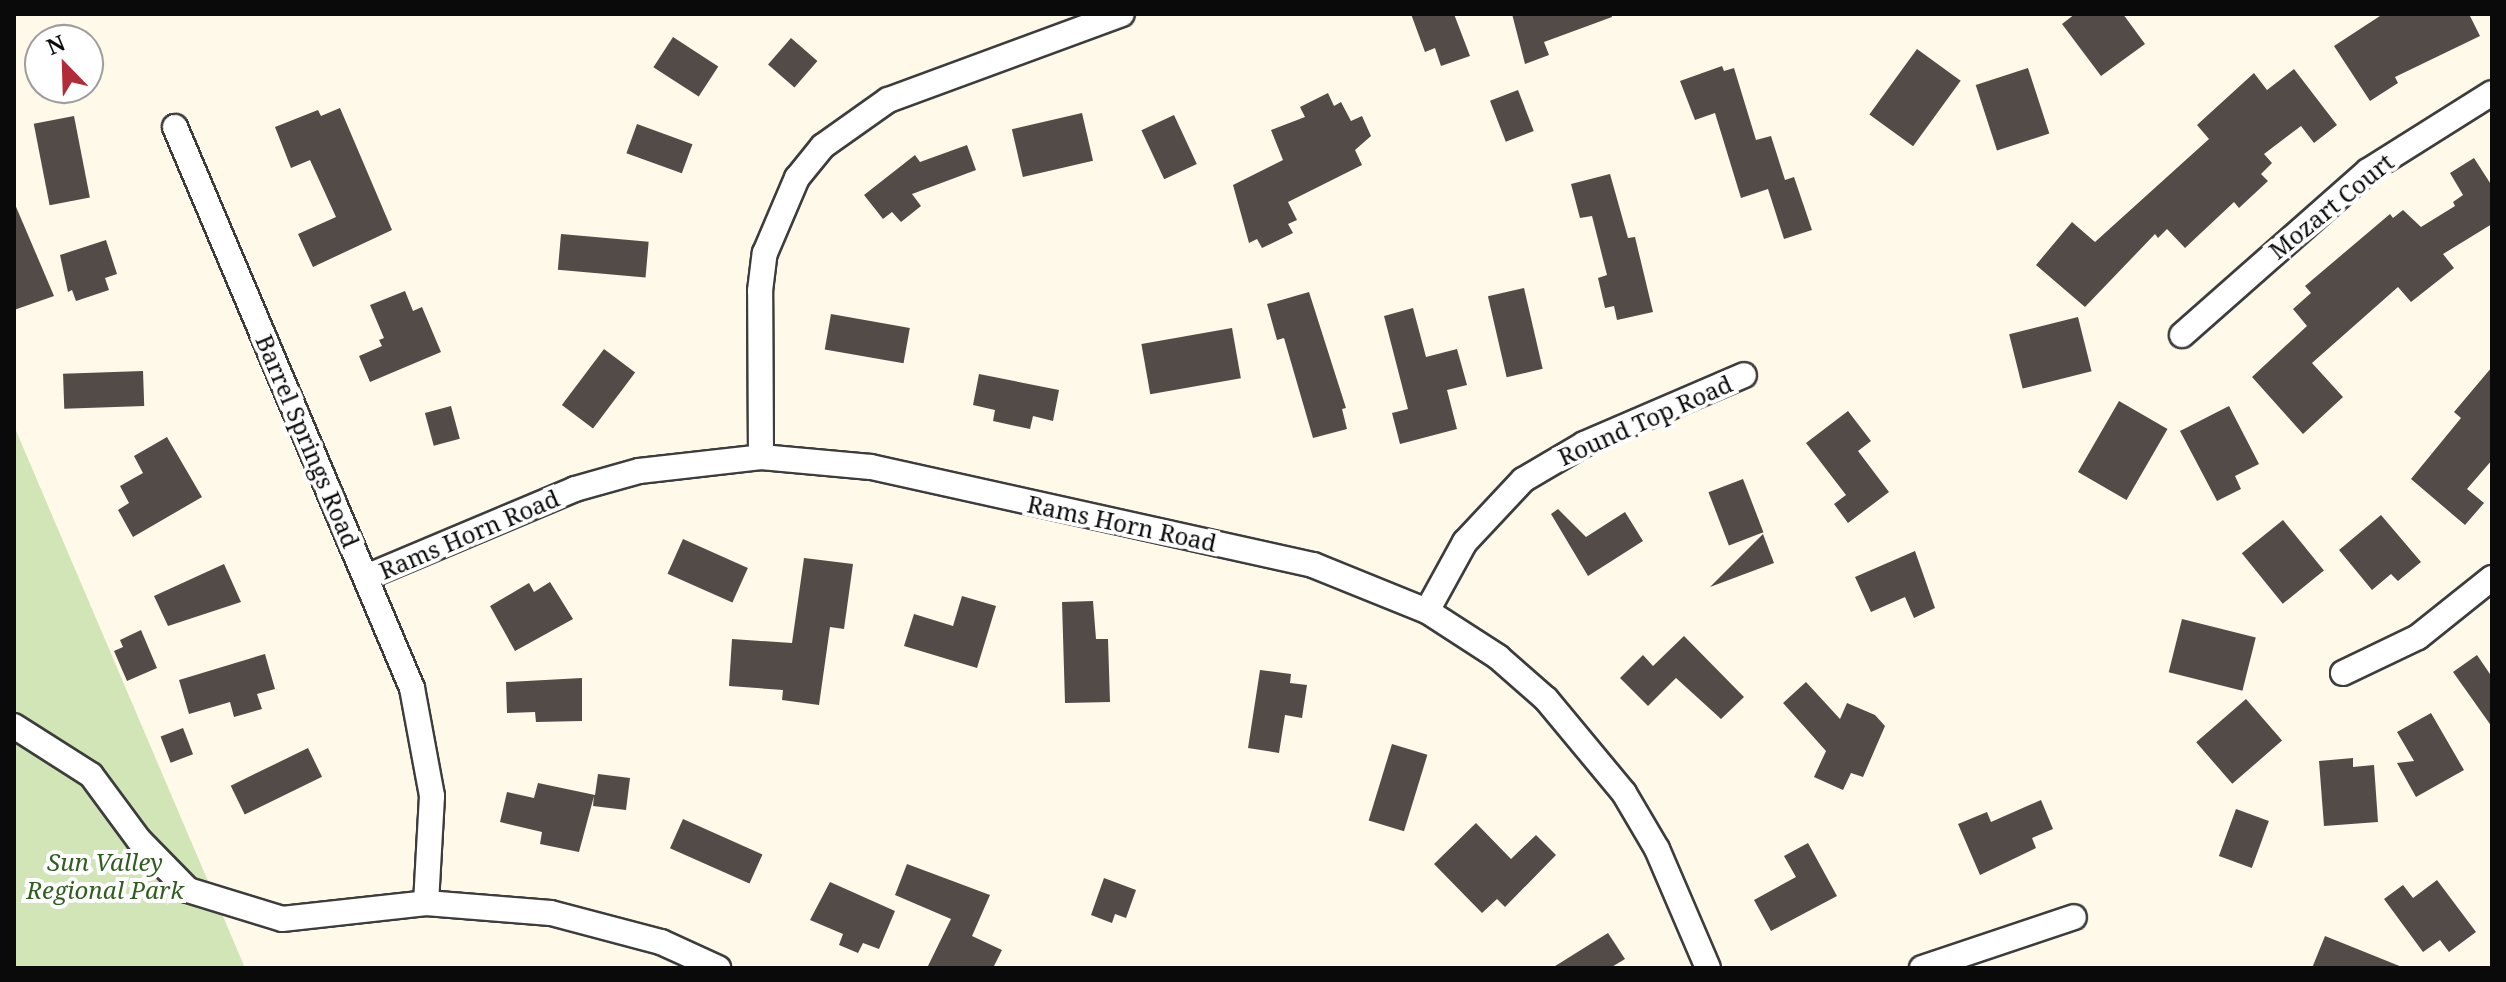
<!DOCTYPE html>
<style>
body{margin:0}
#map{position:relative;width:2506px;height:982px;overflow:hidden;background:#fef9e9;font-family:"Noto Serif",serif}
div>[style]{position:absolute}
.green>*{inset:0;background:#d1e5b6}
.building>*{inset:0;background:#524b48;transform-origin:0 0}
.roads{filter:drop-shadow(2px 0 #3d3d3d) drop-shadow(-2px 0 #3d3d3d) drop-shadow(0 2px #3d3d3d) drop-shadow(0 -2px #3d3d3d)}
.minor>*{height:24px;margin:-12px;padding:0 12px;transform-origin:12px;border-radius:12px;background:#fff}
span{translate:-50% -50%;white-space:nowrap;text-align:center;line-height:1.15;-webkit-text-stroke:8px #fff;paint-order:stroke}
.street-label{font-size:24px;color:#0a0a0a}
.park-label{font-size:24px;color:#305d20;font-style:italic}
.frame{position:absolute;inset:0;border:16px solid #0a0a0a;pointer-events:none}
.north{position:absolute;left:24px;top:24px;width:80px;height:80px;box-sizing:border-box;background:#fff;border:2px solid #9d9d9d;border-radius:50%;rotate:337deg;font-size:22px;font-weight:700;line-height:32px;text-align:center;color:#0a0a0a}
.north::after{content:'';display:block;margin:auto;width:28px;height:36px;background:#b12c39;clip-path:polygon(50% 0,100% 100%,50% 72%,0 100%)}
</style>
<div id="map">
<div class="green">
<i style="clip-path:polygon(14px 426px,245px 968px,14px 968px)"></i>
</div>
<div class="building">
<i style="clip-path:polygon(1411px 14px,1454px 14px,1470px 56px,1441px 66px,1435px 48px,1425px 52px)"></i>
<i style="clip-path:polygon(1512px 14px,1611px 14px,1612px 17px,1544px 42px,1549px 55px,1525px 64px)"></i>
<i style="clip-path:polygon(2075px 14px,2123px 14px,2145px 44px,2101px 76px,2062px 24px)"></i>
<i style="clip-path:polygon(2383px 14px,2469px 14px,2480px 36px,2395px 77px,2398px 83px,2370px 101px,2334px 46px)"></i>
<i style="left:673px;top:37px;width:54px;height:36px;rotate:33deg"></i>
<i style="left:791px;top:38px;width:35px;height:35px;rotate:41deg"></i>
<i style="left:1917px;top:49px;width:54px;height:81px;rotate:36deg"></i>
<i style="clip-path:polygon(1722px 66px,1724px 71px,1734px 68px,1756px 140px,1771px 136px,1785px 180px,1794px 177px,1812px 230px,1784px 239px,1768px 189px,1741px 198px,1715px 113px,1695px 120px,1680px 81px)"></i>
<i style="left:2028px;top:68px;width:69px;height:55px;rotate:72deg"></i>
<i style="clip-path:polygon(2294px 69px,2337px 125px,2314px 143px,2301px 126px,2264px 154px,2272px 163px,2261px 174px,2268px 181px,2239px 208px,2234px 202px,2185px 248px,2167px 229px,2158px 238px,2155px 234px,2085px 307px,2036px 265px,2072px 222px,2095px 242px,2209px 139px,2197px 125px,2254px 73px,2267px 90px)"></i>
<i style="left:1518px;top:90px;width:44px;height:30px;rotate:69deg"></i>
<i style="clip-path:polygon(1328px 93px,1334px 106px,1341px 102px,1351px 121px,1362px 116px,1371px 136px,1355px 150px,1362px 165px,1288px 202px,1297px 220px,1288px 224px,1293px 233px,1262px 248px,1257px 239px,1249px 243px,1233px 185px,1283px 160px,1271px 130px,1305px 117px,1300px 107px)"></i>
<i style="clip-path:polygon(340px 108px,392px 230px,313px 267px,298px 234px,336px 217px,310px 160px,291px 168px,275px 127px,318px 110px,321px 116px)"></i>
<i style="left:1082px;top:113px;width:49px;height:72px;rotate:77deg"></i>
<i style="left:1174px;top:115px;width:54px;height:36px;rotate:65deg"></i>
<i style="left:74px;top:116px;width:83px;height:41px;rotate:79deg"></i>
<i style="left:637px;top:124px;width:59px;height:31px;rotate:20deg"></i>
<i style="clip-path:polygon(967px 145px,976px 170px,912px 194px,921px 206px,901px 222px,892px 212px,883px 219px,864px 195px,915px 155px,920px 162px)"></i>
<i style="clip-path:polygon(2474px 158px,2492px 186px,2492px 224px,2443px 254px,2454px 268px,2411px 302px,2398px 287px,2312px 363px,2343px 397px,2303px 434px,2252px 377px,2307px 326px,2293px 309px,2311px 293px,2305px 286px,2390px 214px,2393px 218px,2403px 210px,2421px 227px,2455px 206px,2453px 202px,2463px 195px,2450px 173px)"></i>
<i style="clip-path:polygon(1610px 174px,1628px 238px,1635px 237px,1653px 312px,1617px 320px,1614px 306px,1605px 308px,1598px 278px,1607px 275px,1592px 216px,1580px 218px,1571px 184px)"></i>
<i style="clip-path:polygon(14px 202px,54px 296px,14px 310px)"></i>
<i style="left:561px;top:234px;width:88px;height:36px;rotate:5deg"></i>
<i style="clip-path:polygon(106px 240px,117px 274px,105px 278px,109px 290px,76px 301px,72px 290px,68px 292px,60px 255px)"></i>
<i style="left:1524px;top:288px;width:83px;height:37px;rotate:77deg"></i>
<i style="clip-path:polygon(405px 291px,413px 311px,422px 307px,441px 352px,370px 382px,359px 356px,382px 346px,379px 340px,384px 338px,370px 305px)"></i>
<i style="clip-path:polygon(1309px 292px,1346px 408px,1342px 409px,1347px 429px,1313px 438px,1284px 338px,1277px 340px,1267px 304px)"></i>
<i style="clip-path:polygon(1413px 308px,1426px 357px,1457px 349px,1467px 385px,1447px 390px,1457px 429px,1400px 444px,1392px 413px,1408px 409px,1384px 316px)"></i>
<i style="left:831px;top:314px;width:80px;height:36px;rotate:10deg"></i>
<i style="left:2078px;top:317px;width:56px;height:71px;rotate:76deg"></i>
<i style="left:1232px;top:328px;width:51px;height:92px;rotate:80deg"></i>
<i style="left:604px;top:349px;width:39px;height:70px;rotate:37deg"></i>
<i style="clip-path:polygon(2492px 367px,2492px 460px,2467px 489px,2484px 503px,2465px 525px,2411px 479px,2461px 418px,2454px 412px)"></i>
<i style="left:143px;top:371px;width:35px;height:80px;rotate:88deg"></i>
<i style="clip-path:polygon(979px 374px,1059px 390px,1053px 421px,1033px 416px,1030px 429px,993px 421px,995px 410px,973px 405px)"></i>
<i style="left:2119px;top:401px;width:56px;height:82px;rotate:30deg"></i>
<i style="left:451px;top:406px;width:34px;height:27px;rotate:75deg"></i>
<i style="clip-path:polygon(2229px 406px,2259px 464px,2235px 476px,2241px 489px,2217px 501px,2180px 431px)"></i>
<i style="clip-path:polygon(1848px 411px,1871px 441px,1858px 451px,1889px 492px,1848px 523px,1834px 504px,1846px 495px,1806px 443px)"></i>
<i style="clip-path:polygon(167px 437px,202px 497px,133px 537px,118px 510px,129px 503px,120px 486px,143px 473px,134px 456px)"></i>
<i style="left:1743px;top:479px;width:57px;height:37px;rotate:69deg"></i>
<i style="clip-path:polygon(1558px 509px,1586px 537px,1625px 512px,1643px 541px,1588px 576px,1551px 514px)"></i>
<i style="clip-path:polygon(2381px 515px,2421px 562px,2398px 581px,2391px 574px,2372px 590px,2339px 550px)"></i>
<i style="left:2283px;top:520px;width:65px;height:53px;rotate:51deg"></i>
<i style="clip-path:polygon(1763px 534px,1774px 563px,1710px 587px)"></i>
<i style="left:683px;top:539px;width:71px;height:38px;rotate:24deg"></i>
<i style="clip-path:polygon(1915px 551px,1935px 608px,1914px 618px,1905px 597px,1871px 612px,1855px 577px)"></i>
<i style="clip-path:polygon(804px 558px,853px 564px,844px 629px,830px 627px,819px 705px,782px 700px,783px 690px,729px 686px,732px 639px,792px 643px)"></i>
<i style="clip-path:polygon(224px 564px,241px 602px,168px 626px,154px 596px)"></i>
<i style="clip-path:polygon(550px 582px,573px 619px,515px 651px,490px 606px,529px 583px,534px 592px)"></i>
<i style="clip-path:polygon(962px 596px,996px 606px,977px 668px,904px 646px,914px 614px,953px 626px)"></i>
<i style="clip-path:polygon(1093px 601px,1096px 639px,1108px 639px,1110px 702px,1065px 703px,1062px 602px)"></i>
<i style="left:2182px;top:619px;width:76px;height:55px;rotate:14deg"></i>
<i style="clip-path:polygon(141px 630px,157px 668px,127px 681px,114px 651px,123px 647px,120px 640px)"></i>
<i style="clip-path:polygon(1684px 636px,1744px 697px,1721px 719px,1676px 678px,1648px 706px,1620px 678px,1643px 655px,1653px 666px)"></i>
<i style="clip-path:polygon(265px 654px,275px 689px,257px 694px,262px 709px,234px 717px,230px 702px,189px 714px,179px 680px)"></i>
<i style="clip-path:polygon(2477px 655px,2492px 677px,2492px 727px,2453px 672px)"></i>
<i style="clip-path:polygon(1260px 670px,1291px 674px,1290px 683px,1307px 685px,1302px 718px,1285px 715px,1279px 753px,1248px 748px)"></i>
<i style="clip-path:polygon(582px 678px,582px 721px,536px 722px,535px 712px,507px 713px,506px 682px)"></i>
<i style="clip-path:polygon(1806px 682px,1840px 719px,1847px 703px,1875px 715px,1885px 726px,1863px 777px,1851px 773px,1843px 790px,1814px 777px,1826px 751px,1783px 703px)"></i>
<i style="left:2246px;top:699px;width:55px;height:66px;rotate:49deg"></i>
<i style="clip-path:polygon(2431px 713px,2464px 770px,2416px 797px,2397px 763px,2414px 761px,2397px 732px)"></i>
<i style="left:183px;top:728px;width:28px;height:24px;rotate:69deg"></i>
<i style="left:1392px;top:744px;width:37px;height:80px;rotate:17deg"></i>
<i style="left:308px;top:748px;width:32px;height:86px;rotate:64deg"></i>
<i style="clip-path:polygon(2353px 758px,2353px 767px,2374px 765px,2378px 822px,2324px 826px,2319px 761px)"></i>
<i style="clip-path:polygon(598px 774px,630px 778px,626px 810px,593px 806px,594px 796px,579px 852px,540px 844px,542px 832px,500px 822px,507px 792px,534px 798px,538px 783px,595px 795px)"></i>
<i style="clip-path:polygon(2041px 800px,2053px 829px,2032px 838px,2036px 848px,1980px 875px,1958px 824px,1987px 812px,1991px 822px)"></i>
<i style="left:2236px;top:809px;width:35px;height:50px;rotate:20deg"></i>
<i style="left:683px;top:819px;width:87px;height:32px;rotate:24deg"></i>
<i style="clip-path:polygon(1476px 823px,1511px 859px,1536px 835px,1556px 855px,1505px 907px,1497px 899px,1482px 913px,1434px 864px)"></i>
<i style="clip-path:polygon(1808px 843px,1837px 896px,1771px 931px,1754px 900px,1796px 877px,1784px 856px)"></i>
<i style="clip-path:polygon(907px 864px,990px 895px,972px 936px,1002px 950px,993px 968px,927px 968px,951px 919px,895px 895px)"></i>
<i style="clip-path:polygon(1104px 878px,1136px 890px,1126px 918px,1115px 914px,1112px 923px,1091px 915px)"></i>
<i style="clip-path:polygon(2437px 880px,2476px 932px,2449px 952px,2440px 940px,2423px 952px,2384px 899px,2403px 885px,2413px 898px)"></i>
<i style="clip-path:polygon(830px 882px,895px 911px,879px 949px,863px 943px,858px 953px,839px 945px,843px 934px,810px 920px)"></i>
<i style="clip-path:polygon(1608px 933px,1625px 959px,1610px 968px,1552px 968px)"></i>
<i style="clip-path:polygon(2325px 936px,2402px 967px,2402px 968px,2312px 968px)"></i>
</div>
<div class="roads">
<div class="minor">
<i style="left:175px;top:127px;width:609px;rotate:67.1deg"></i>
<i style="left:412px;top:688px;width:110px;rotate:79.5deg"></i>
<i style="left:432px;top:796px;width:107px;rotate:93.2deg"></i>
<i style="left:2182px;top:335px;width:248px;rotate:-41.4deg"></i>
<i style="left:2368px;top:171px;width:146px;rotate:-32.2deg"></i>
<i style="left:761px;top:457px;width:166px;rotate:-90.3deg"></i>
<i style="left:760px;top:291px;width:38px;rotate:-83deg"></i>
<i style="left:765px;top:253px;width:82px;rotate:-66.9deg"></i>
<i style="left:797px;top:178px;width:41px;rotate:-50.9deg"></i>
<i style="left:823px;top:146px;width:80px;rotate:-35.3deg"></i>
<i style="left:888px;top:100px;width:249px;rotate:-20.2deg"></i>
<i style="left:366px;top:577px;width:227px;rotate:-22.8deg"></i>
<i style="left:575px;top:489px;width:66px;rotate:-15.7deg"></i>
<i style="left:639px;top:471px;width:123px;rotate:-6.5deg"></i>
<i style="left:761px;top:457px;width:110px;rotate:5.2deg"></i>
<i style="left:871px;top:467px;width:453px;rotate:12.5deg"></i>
<i style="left:1313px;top:565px;width:123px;rotate:22deg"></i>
<i style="left:1427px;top:611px;width:85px;rotate:32.9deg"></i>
<i style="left:1498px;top:657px;width:64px;rotate:41.2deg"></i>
<i style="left:1546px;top:699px;width:122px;rotate:50.3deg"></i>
<i style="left:1624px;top:793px;width:65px;rotate:59.5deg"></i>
<i style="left:1657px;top:849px;width:129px;rotate:66.8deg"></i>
<i style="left:1427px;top:611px;width:79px;rotate:-61.2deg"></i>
<i style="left:1465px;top:542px;width:85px;rotate:-46.9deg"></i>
<i style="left:1523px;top:480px;width:71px;rotate:-30.5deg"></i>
<i style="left:1584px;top:444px;width:174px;rotate:-23.3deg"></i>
<i style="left:2343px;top:673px;width:83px;rotate:-25.6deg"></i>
<i style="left:2418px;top:637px;width:95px;rotate:-38.6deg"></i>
<i style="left:14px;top:726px;width:91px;rotate:32.5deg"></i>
<i style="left:91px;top:775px;width:81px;rotate:53.6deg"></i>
<i style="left:139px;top:840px;width:70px;rotate:45.6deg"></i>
<i style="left:188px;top:890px;width:98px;rotate:17.1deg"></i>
<i style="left:282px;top:919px;width:145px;rotate:-6.3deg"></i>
<i style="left:426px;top:903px;width:125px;rotate:4.6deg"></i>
<i style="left:551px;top:913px;width:114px;rotate:14.8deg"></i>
<i style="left:661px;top:942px;width:63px;rotate:24.5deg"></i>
<i style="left:1922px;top:968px;width:160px;rotate:-18.5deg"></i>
</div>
</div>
<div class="street-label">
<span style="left:2331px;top:206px;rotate:-39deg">Mozart Court</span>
<span style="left:1645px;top:420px;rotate:-24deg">Round Top Road</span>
<span style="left:308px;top:441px;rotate:67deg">Barrel Springs Road</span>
<span style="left:1122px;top:523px;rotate:12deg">Rams Horn Road</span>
<span style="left:469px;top:534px;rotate:-23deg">Rams Horn Road</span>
</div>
<div class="park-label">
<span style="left:105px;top:876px">Sun Valley<br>Regional Park</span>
</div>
<div class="frame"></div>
<div class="north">N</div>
</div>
